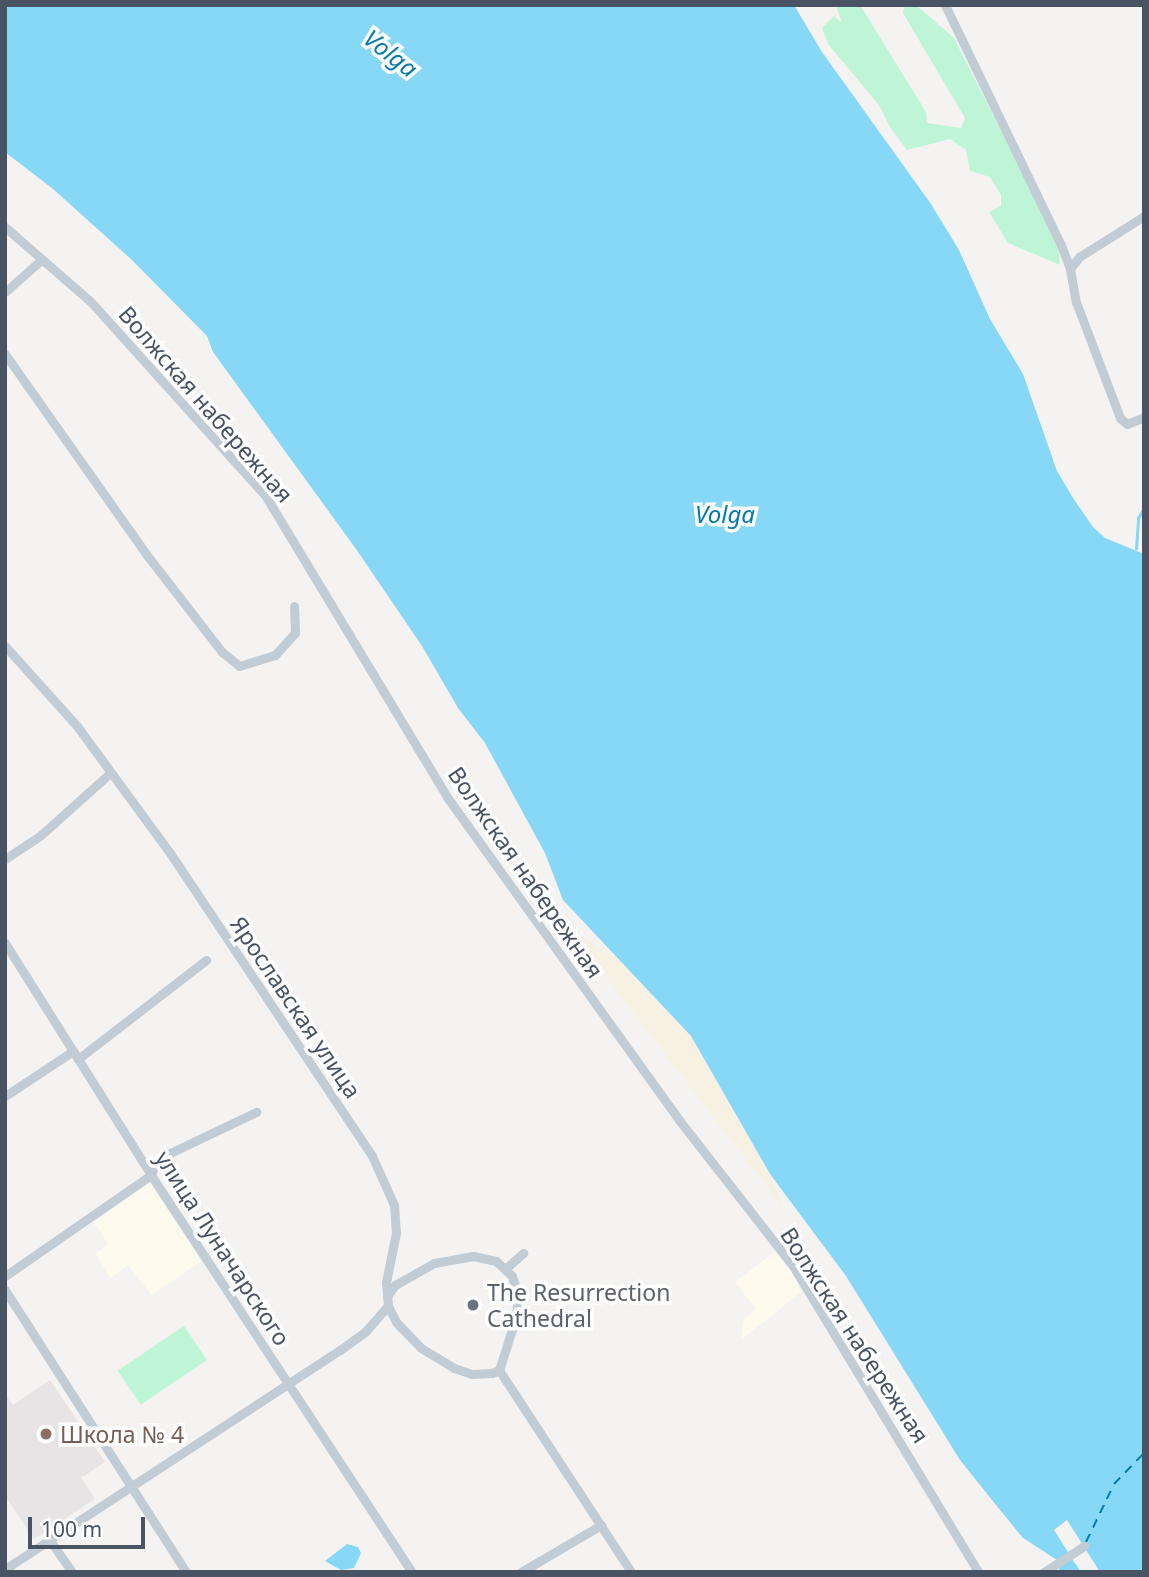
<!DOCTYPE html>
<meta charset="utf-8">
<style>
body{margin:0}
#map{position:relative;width:1149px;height:1577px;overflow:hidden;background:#f5f3f2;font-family:"Noto Sans",sans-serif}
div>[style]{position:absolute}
.commercial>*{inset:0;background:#fefaed}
.education>*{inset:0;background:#e6e4e4}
.green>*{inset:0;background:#bef5d7;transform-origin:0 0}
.sand>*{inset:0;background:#f6f1e3}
.water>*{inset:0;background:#87d7f6}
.pier>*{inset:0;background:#f5f3f2}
.stream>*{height:2.5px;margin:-1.25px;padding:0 1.25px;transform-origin:1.25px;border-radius:1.25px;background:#87d7f6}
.ferry>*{height:2px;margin-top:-1px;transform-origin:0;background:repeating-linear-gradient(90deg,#027cac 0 9px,transparent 0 16px)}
.minor>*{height:9px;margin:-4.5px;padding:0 4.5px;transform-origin:4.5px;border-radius:4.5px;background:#c2ccd5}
.dots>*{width:19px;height:19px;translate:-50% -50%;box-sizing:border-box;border:4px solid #fff;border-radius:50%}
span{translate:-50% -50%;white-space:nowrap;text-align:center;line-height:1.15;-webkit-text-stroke:7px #fff;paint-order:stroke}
.street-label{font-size:23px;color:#485463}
.worship-label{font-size:23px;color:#5b616d}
.left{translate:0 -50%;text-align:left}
.education-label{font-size:23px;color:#785e54}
.water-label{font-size:24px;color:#027cac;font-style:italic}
.frame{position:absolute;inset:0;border:7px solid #485463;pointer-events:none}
.scale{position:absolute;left:28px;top:1517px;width:117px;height:32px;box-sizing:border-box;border:4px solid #485463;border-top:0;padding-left:9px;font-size:21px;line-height:24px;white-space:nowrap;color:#485463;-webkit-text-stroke:5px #fff;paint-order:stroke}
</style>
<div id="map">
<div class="commercial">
<i style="clip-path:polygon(150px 1183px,201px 1261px,152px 1295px,128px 1265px,110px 1278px,96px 1254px,108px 1244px,94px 1222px)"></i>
<i style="clip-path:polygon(775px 1252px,798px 1281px,796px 1283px,801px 1292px,741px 1340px,744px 1319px,756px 1309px,735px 1282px)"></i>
</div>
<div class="education">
<i style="clip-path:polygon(50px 1380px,105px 1462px,81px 1478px,95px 1499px,34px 1539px,5px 1496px,5px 1394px,13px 1405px)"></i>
</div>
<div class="green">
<i style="clip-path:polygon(836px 5px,860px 5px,926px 112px,927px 123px,961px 128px,965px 118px,903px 13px,905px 5px,916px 5px,954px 38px,1058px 244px,1060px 265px,1008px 243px,989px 212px,1001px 206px,1001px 195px,990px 177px,970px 171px,966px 150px,950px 139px,907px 150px,890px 127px,879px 105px,828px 44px,822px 28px,834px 16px,842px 23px)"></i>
<i style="left:184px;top:1326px;width:41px;height:80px;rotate:56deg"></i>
</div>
<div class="sand">
<i style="clip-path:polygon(568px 927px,623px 963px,691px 1036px,770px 1174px,784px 1209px)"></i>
</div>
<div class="water">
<i style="clip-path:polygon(5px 5px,794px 5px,822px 52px,931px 204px,959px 250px,990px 319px,1023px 374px,1057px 471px,1073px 498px,1093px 527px,1105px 538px,1144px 554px,1144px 1572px,1060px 1572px,1057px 1560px,1023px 1538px,996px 1505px,960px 1460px,846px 1276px,770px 1174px,691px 1036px,563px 900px,545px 853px,485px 743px,458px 708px,422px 646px,356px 549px,213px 352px,207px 336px,131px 259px,53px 189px,5px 152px)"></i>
<i style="clip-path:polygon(347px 1544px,358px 1547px,361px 1553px,354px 1568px,341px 1570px,325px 1561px)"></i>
</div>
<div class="pier">
<i style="clip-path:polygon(1067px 1520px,1100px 1572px,1081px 1572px,1072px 1559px,1061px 1565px,1068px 1552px,1054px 1530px)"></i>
</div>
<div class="stream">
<i style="left:1136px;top:549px;width:31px;rotate:-86deg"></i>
<i style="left:1138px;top:518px;width:12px;rotate:-59deg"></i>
</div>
<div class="ferry">
<i style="left:1086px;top:1542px;width:64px;rotate:-64.2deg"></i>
<i style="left:1114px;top:1484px;width:43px;rotate:-45.9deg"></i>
</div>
<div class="minor">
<i style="left:945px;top:5px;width:267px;rotate:64.2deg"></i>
<i style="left:1061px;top:245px;width:26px;rotate:69deg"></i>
<i style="left:1070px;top:269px;width:34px;rotate:80deg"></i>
<i style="left:1076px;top:302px;width:124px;rotate:69.2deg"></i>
<i style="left:1120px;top:418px;width:9px;rotate:41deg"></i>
<i style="left:1127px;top:424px;width:18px;rotate:-22deg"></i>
<i style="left:5px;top:227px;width:114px;rotate:41.1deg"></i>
<i style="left:91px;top:302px;width:260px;rotate:48deg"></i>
<i style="left:265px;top:495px;width:353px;rotate:58.9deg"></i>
<i style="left:447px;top:797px;width:398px;rotate:54.3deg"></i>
<i style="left:679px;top:1120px;width:185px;rotate:52deg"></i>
<i style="left:793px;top:1266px;width:358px;rotate:58.8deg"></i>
<i style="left:1070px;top:269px;width:15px;rotate:-53deg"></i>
<i style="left:1079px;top:257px;width:77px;rotate:-32.2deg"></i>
<i style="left:5px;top:292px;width:48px;rotate:-41.6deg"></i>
<i style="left:5px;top:354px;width:245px;rotate:54.8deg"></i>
<i style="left:146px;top:554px;width:124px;rotate:52.2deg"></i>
<i style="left:222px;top:652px;width:22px;rotate:39deg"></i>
<i style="left:239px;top:666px;width:38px;rotate:-17deg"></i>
<i style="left:275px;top:655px;width:30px;rotate:-48deg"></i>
<i style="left:295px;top:633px;width:27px;rotate:-92deg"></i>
<i style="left:5px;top:646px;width:108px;rotate:48deg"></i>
<i style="left:77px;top:726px;width:157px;rotate:53.8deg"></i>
<i style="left:170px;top:853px;width:364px;rotate:56.3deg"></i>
<i style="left:372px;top:1156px;width:54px;rotate:65.8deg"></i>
<i style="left:394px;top:1205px;width:28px;rotate:86deg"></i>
<i style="left:396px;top:1233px;width:50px;rotate:101.5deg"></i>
<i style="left:386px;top:1282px;width:24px;rotate:85deg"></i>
<i style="left:388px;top:1306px;width:18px;rotate:63deg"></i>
<i style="left:396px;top:1322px;width:36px;rotate:46deg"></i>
<i style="left:421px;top:1348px;width:39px;rotate:31deg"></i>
<i style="left:454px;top:1368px;width:18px;rotate:19deg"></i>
<i style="left:471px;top:1374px;width:21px;rotate:-3deg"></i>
<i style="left:492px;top:1373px;width:8px;rotate:-23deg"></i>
<i style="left:499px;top:1370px;width:241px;rotate:56.8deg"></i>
<i style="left:5px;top:859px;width:43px;rotate:-33.7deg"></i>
<i style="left:41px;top:835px;width:93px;rotate:-41.9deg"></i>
<i style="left:5px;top:943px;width:274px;rotate:57.8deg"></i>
<i style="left:151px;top:1175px;width:475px;rotate:56.7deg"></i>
<i style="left:78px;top:1059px;width:162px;rotate:-37.7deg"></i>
<i style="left:5px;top:1096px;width:82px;rotate:-33.5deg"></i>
<i style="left:506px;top:1268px;width:23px;rotate:-41deg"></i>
<i style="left:5px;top:1276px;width:178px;rotate:-34.7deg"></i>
<i style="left:151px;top:1175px;width:12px;rotate:-70deg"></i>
<i style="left:155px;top:1164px;width:16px;rotate:-38deg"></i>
<i style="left:168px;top:1154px;width:98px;rotate:-25.5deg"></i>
<i style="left:5px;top:1290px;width:335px;rotate:57.3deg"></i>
<i style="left:387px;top:1296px;width:14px;rotate:-54deg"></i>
<i style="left:395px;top:1285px;width:45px;rotate:-29.4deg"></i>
<i style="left:434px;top:1263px;width:40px;rotate:-10deg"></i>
<i style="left:473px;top:1256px;width:24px;rotate:12deg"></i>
<i style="left:496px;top:1261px;width:22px;rotate:43deg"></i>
<i style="left:512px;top:1276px;width:19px;rotate:72deg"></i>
<i style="left:518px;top:1294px;width:23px;rotate:95deg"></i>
<i style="left:516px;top:1317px;width:56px;rotate:107.8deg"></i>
<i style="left:49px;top:1539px;width:40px;rotate:55.1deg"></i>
<i style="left:5px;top:1569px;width:400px;rotate:-33.2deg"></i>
<i style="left:340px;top:1350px;width:31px;rotate:-36deg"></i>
<i style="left:365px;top:1332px;width:35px;rotate:-49deg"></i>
<i style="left:521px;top:1572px;width:93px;rotate:-30.4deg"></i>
<i style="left:1044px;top:1572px;width:48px;rotate:-33deg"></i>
</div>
<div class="dots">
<i style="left:473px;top:1305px;background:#6b7280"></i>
<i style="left:46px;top:1434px;background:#8d6e63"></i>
</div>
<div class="street-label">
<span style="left:206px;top:404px;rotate:49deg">Волжская набережная</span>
<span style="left:526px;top:872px;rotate:55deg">Волжская набережная</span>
<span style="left:296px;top:1007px;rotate:56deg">Ярославская улица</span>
<span style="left:223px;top:1248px;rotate:57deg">улица Луначарского</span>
<span style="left:855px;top:1335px;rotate:57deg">Волжская набережная</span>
</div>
<div class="worship-label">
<span class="left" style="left:487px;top:1305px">The Resurrection<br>Cathedral</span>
</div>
<div class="education-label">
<span class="left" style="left:60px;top:1434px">Школа № 4</span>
</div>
<div class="water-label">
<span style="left:391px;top:53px;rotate:38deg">Volga</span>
<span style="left:725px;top:514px">Volga</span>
</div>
<div class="frame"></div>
<div class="scale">100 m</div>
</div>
